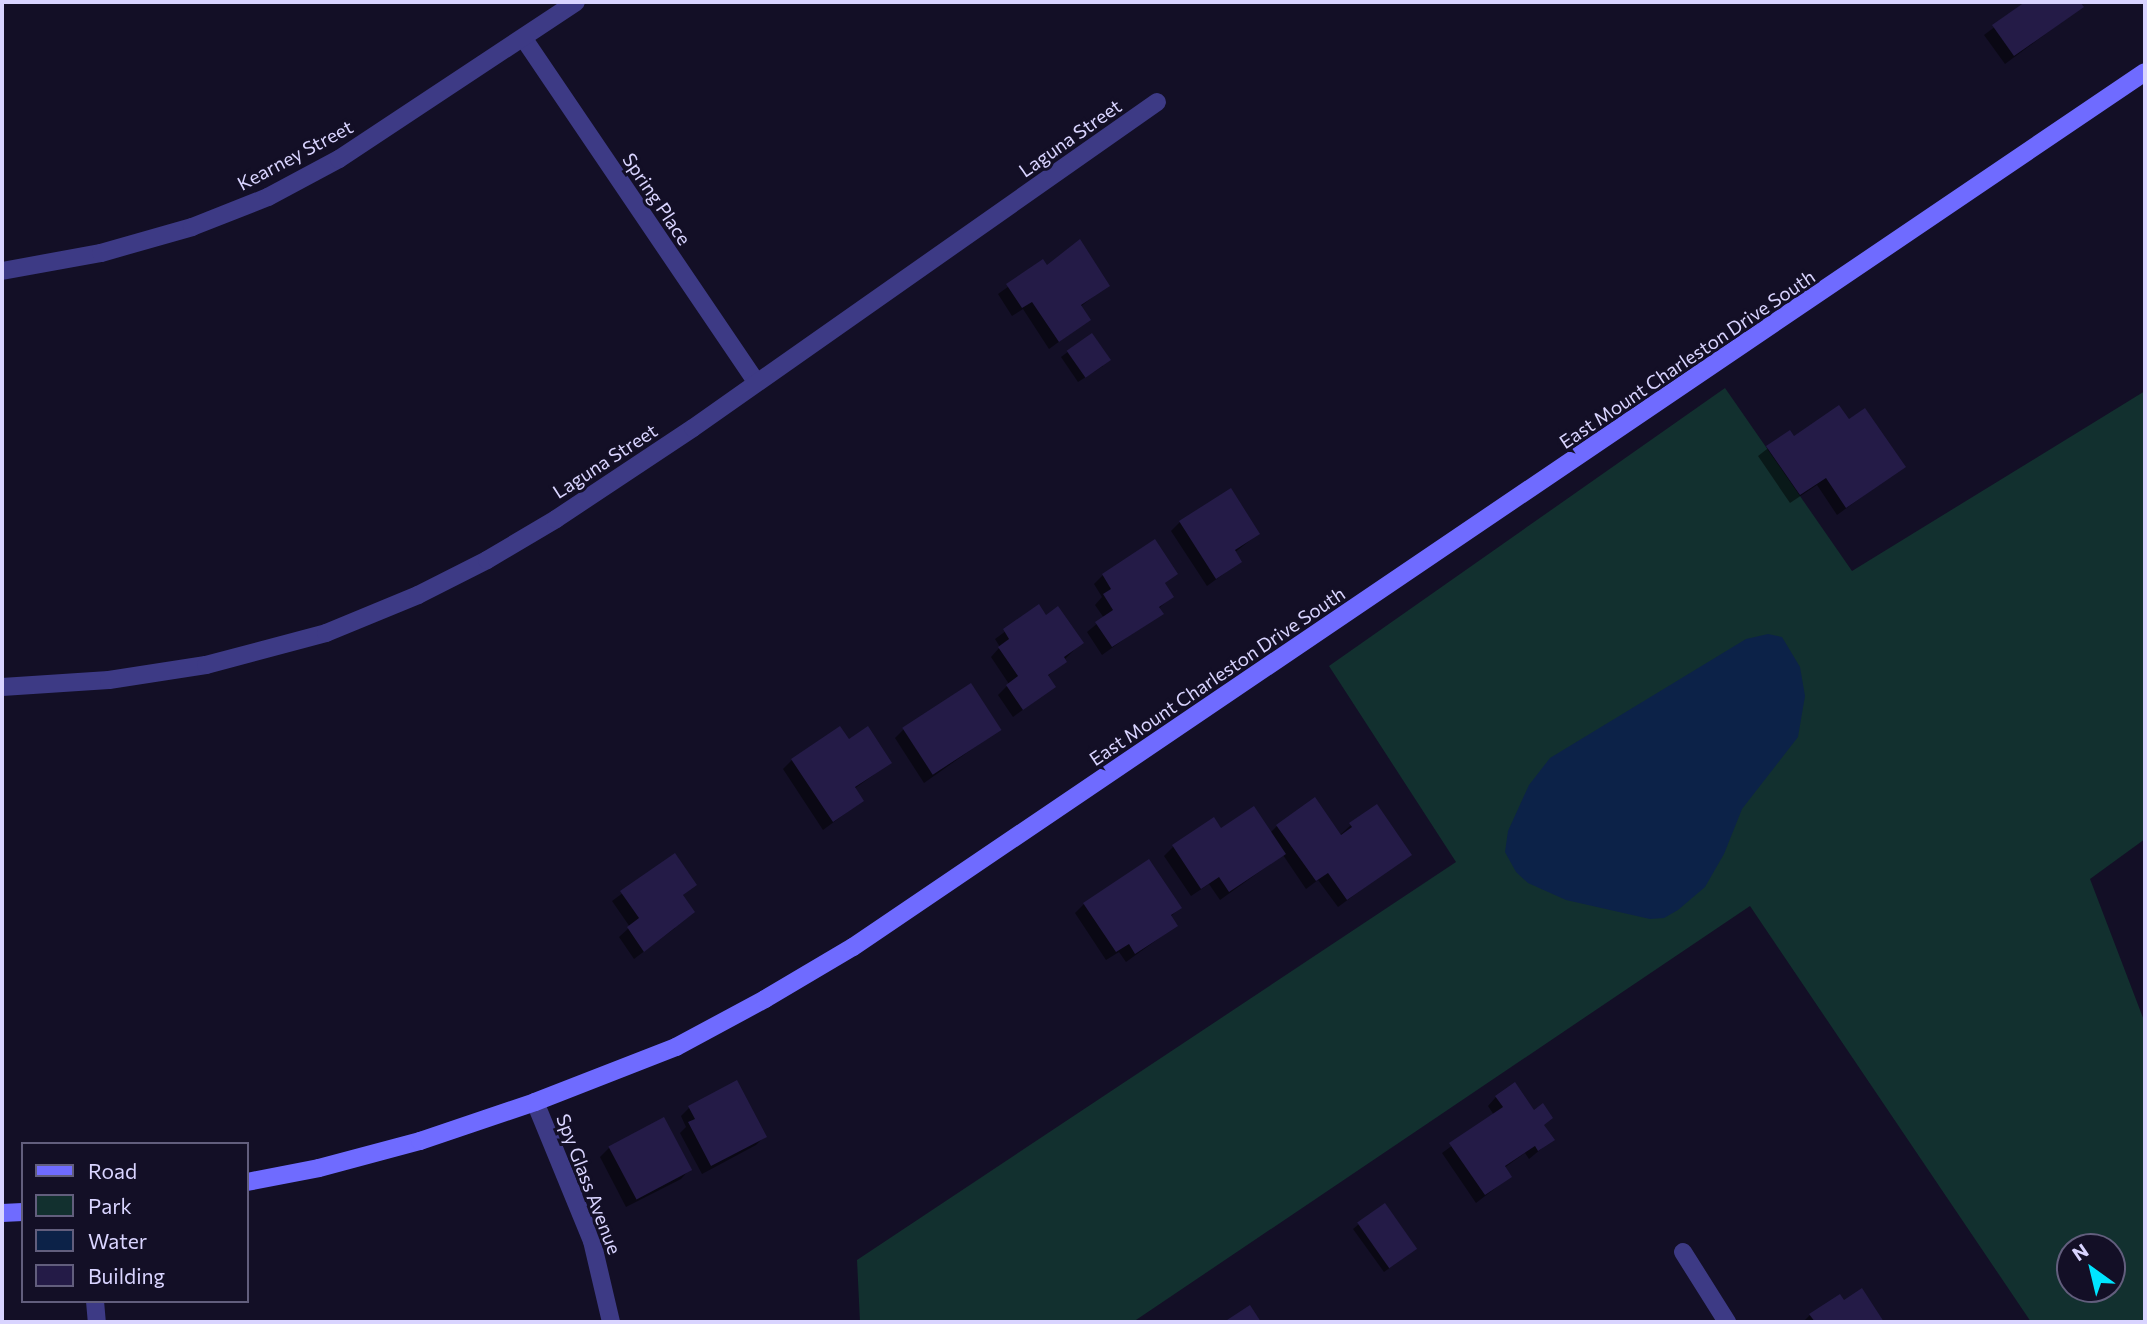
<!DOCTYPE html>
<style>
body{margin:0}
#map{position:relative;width:2147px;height:1324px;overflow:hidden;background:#130f26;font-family:Commissioner,sans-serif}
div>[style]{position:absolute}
.green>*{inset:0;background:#12302f}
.water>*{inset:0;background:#0c2248}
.shadow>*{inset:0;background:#0007}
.building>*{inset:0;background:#241b47;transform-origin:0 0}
.street>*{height:18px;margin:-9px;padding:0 9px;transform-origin:9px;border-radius:9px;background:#3d3a85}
.secondary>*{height:18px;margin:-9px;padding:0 9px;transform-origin:9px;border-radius:9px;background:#6f6bff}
span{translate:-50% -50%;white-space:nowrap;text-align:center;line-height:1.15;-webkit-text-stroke:6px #130f26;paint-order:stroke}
.street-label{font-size:19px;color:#d9d4ff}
.frame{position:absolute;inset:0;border:4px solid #d9d4ff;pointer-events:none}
.legend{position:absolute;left:21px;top:1142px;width:228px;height:161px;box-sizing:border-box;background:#130f26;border:2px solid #625e7d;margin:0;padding:9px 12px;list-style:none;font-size:21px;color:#d9d4ff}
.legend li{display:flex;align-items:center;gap:14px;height:35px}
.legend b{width:35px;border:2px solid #625e7d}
.north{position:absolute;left:2056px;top:1233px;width:70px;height:70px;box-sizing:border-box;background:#130f26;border:2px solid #625e7d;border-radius:50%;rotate:326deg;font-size:19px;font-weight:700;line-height:28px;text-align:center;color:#d9d4ff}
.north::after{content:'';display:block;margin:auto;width:24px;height:32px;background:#00e5ff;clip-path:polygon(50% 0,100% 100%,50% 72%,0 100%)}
</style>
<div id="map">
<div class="green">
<i style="clip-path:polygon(evenodd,1725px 388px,1852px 571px,2145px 391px,2145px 839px,2090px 879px,2145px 1023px,2145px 1322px,2031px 1322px,1750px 906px,1133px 1322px,860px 1322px,857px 1260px,1456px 862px,1329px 666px,1725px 388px,2070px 1247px,2112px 1247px,2112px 1289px,2070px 1289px,2070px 1247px)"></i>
</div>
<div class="water">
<i style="clip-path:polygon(1768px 634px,1782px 637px,1800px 667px,1805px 696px,1798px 737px,1742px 809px,1724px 854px,1705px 887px,1678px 910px,1664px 918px,1650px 919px,1566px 900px,1528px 883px,1516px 872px,1505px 852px,1508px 831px,1529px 785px,1550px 758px,1746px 639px)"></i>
</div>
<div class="shadow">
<i style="clip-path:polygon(2028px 2px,2078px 2px,2082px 7px,2005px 64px,1984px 35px)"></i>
<i style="clip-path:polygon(1043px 262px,1046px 268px,1108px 285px,1080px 307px,1089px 320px,1049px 349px,1023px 309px,1012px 316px,998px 294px)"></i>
<i style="clip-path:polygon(1091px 335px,1103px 366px,1078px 382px,1061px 357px)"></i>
<i style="clip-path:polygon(1849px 421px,1903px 467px,1837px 515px,1817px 485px,1790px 503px,1758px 456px,1789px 432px,1794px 438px)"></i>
<i style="clip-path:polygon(1180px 522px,1258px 534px,1234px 553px,1240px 562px,1207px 586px,1171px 531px)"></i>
<i style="clip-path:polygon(1175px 574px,1164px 584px,1172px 597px,1158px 609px,1161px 613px,1102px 655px,1087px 632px,1104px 618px,1095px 605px,1102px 597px,1094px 584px,1103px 575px)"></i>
<i style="clip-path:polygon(1039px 607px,1045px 617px,1081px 643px,1047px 677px,1054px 687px,1013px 717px,998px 695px,1009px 684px,991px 657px,1000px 647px,995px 639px)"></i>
<i style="clip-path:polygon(904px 729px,999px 730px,924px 783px,895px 738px)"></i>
<i style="clip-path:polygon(848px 741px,890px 763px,854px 789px,862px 801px,823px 830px,783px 769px,792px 760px)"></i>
<i style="clip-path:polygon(1351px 825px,1409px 855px,1338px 907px,1318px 880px,1306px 889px,1283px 855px,1220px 900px,1209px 884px,1191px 896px,1164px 856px,1173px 847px,1221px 831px,1270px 833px,1277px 826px,1340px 835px)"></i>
<i style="clip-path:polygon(674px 855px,695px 884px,682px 896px,675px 928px,634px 959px,619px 937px,630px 927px,612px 901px)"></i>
<i style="clip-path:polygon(1084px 904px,1180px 908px,1170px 917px,1176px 926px,1126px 962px,1119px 952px,1106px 960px,1075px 913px)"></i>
<i style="clip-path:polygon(1496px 1097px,1543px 1126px,1552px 1140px,1529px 1159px,1525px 1153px,1504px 1168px,1510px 1177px,1476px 1203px,1442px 1153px,1494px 1115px,1488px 1106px)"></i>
<i style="clip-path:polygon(690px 1107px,765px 1136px,756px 1145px,702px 1174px,680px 1133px,686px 1127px,681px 1116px)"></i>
<i style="clip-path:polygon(663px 1119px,689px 1170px,681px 1179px,626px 1207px,600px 1157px,609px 1148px)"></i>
<i style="clip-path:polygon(1359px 1224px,1409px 1254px,1384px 1272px,1353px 1229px)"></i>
<i style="clip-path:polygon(1862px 1291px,1882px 1322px,1803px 1322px,1810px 1315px,1843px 1303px)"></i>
</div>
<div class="building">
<i style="clip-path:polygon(2025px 2px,2080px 2px,2084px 7px,2014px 56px,1992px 25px)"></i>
<i style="clip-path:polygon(1080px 239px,1110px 286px,1081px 305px,1091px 320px,1059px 342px,1032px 302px,1022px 308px,1006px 284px,1043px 259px,1047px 265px)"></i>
<i style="left:1092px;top:333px;width:33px;height:31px;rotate:55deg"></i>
<i style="clip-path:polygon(1839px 405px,1849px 419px,1865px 408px,1906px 467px,1846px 508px,1826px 478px,1800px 495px,1766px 446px,1790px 430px,1794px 436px)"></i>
<i style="clip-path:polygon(1231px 488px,1260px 534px,1235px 550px,1242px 562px,1216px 579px,1179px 521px)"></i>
<i style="clip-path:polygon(1155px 539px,1178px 574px,1165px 583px,1174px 597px,1159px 607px,1164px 614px,1112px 647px,1095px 622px,1113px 610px,1103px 594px,1111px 589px,1102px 574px)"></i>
<i style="clip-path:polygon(1039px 604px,1046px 615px,1058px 606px,1084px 643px,1064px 657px,1067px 662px,1048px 675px,1056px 687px,1023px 710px,1006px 685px,1018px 676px,998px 647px,1009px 639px,1003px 629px)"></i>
<i style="left:971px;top:683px;width:56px;height:82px;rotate:57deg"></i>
<i style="clip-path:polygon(840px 726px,849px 739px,868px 726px,892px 763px,855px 787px,864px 801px,833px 822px,791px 759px)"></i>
<i style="clip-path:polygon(1315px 797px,1341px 835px,1352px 827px,1349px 823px,1377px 804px,1412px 855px,1347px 900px,1328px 873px,1316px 881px,1276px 825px)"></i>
<i style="clip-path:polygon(1254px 806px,1286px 854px,1229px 892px,1219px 877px,1201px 889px,1172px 845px,1214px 817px,1221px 828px)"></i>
<i style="clip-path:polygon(675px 853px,697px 885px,683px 895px,695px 912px,644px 952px,627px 927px,639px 918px,620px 891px)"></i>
<i style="clip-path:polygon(1149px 859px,1182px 908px,1171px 915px,1178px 926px,1135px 954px,1129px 944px,1116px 952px,1083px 903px)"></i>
<i style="clip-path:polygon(737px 1080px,767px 1137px,711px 1166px,688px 1122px,695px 1119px,688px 1106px)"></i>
<i style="clip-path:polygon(1515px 1082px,1534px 1110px,1543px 1103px,1553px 1118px,1544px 1125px,1555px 1140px,1538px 1151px,1535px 1146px,1505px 1166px,1512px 1177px,1485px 1195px,1449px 1143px,1503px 1107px,1495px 1096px)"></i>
<i style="left:664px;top:1117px;width:60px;height:63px;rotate:62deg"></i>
<i style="left:1385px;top:1203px;width:56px;height:34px;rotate:55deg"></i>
<i style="clip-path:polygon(1862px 1288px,1884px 1322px,1815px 1322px,1809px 1314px,1840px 1294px,1844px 1300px)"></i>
<i style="clip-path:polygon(1250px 1305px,1261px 1322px,1224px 1322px)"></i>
</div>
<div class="street">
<i style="left:524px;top:39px;width:414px;rotate:55.9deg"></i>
<i style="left:2px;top:271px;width:101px;rotate:-10.3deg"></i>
<i style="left:101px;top:253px;width:95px;rotate:-15.9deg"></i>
<i style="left:192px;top:227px;width:82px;rotate:-21.5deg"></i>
<i style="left:268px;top:197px;width:81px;rotate:-28.2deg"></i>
<i style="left:339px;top:159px;width:284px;rotate:-33.5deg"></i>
<i style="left:2px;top:687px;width:107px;rotate:-3.7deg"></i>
<i style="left:109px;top:680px;width:98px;rotate:-8.8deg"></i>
<i style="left:206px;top:665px;width:124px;rotate:-14.9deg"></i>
<i style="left:326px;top:633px;width:100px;rotate:-22.4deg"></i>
<i style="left:418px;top:595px;width:77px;rotate:-26.9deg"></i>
<i style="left:487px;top:560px;width:80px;rotate:-30.7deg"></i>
<i style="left:556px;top:519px;width:164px;rotate:-33.6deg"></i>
<i style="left:693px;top:428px;width:567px;rotate:-35.09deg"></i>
<i style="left:535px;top:1102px;width:150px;rotate:67.7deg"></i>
<i style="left:592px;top:1241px;width:83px;rotate:76.8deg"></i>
<i style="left:1683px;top:1252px;width:83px;rotate:57.8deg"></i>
<i style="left:95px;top:1301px;width:21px;rotate:85deg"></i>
</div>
<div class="secondary">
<i style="left:247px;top:1182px;width:73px;rotate:-11deg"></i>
<i style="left:319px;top:1168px;width:105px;rotate:-15deg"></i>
<i style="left:420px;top:1141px;width:121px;rotate:-18.7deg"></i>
<i style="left:535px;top:1102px;width:151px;rotate:-21.3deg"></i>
<i style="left:676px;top:1047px;width:101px;rotate:-28.3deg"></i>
<i style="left:765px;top:999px;width:102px;rotate:-30.6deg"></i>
<i style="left:853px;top:947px;width:1560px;rotate:-34.11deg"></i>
<i style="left:2px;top:1213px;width:21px;rotate:-3deg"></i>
</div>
<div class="street-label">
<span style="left:1070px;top:138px;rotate:-35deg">Laguna Street</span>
<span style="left:295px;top:155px;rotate:-28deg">Kearney Street</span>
<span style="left:657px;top:199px;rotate:56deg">Spring Place</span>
<span style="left:1687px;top:359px;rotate:-34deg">East Mount Charleston Drive South</span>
<span style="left:605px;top:461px;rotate:-33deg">Laguna Street</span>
<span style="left:1217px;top:676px;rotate:-34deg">East Mount Charleston Drive South</span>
<span style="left:589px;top:1184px;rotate:69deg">Spy Glass Avenue</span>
</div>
<div class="frame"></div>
<ul class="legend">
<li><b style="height:9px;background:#6f6bff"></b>Road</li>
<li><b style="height:19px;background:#12302f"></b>Park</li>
<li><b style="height:19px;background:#0c2248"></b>Water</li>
<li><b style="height:19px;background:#241b47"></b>Building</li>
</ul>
<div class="north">N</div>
</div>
